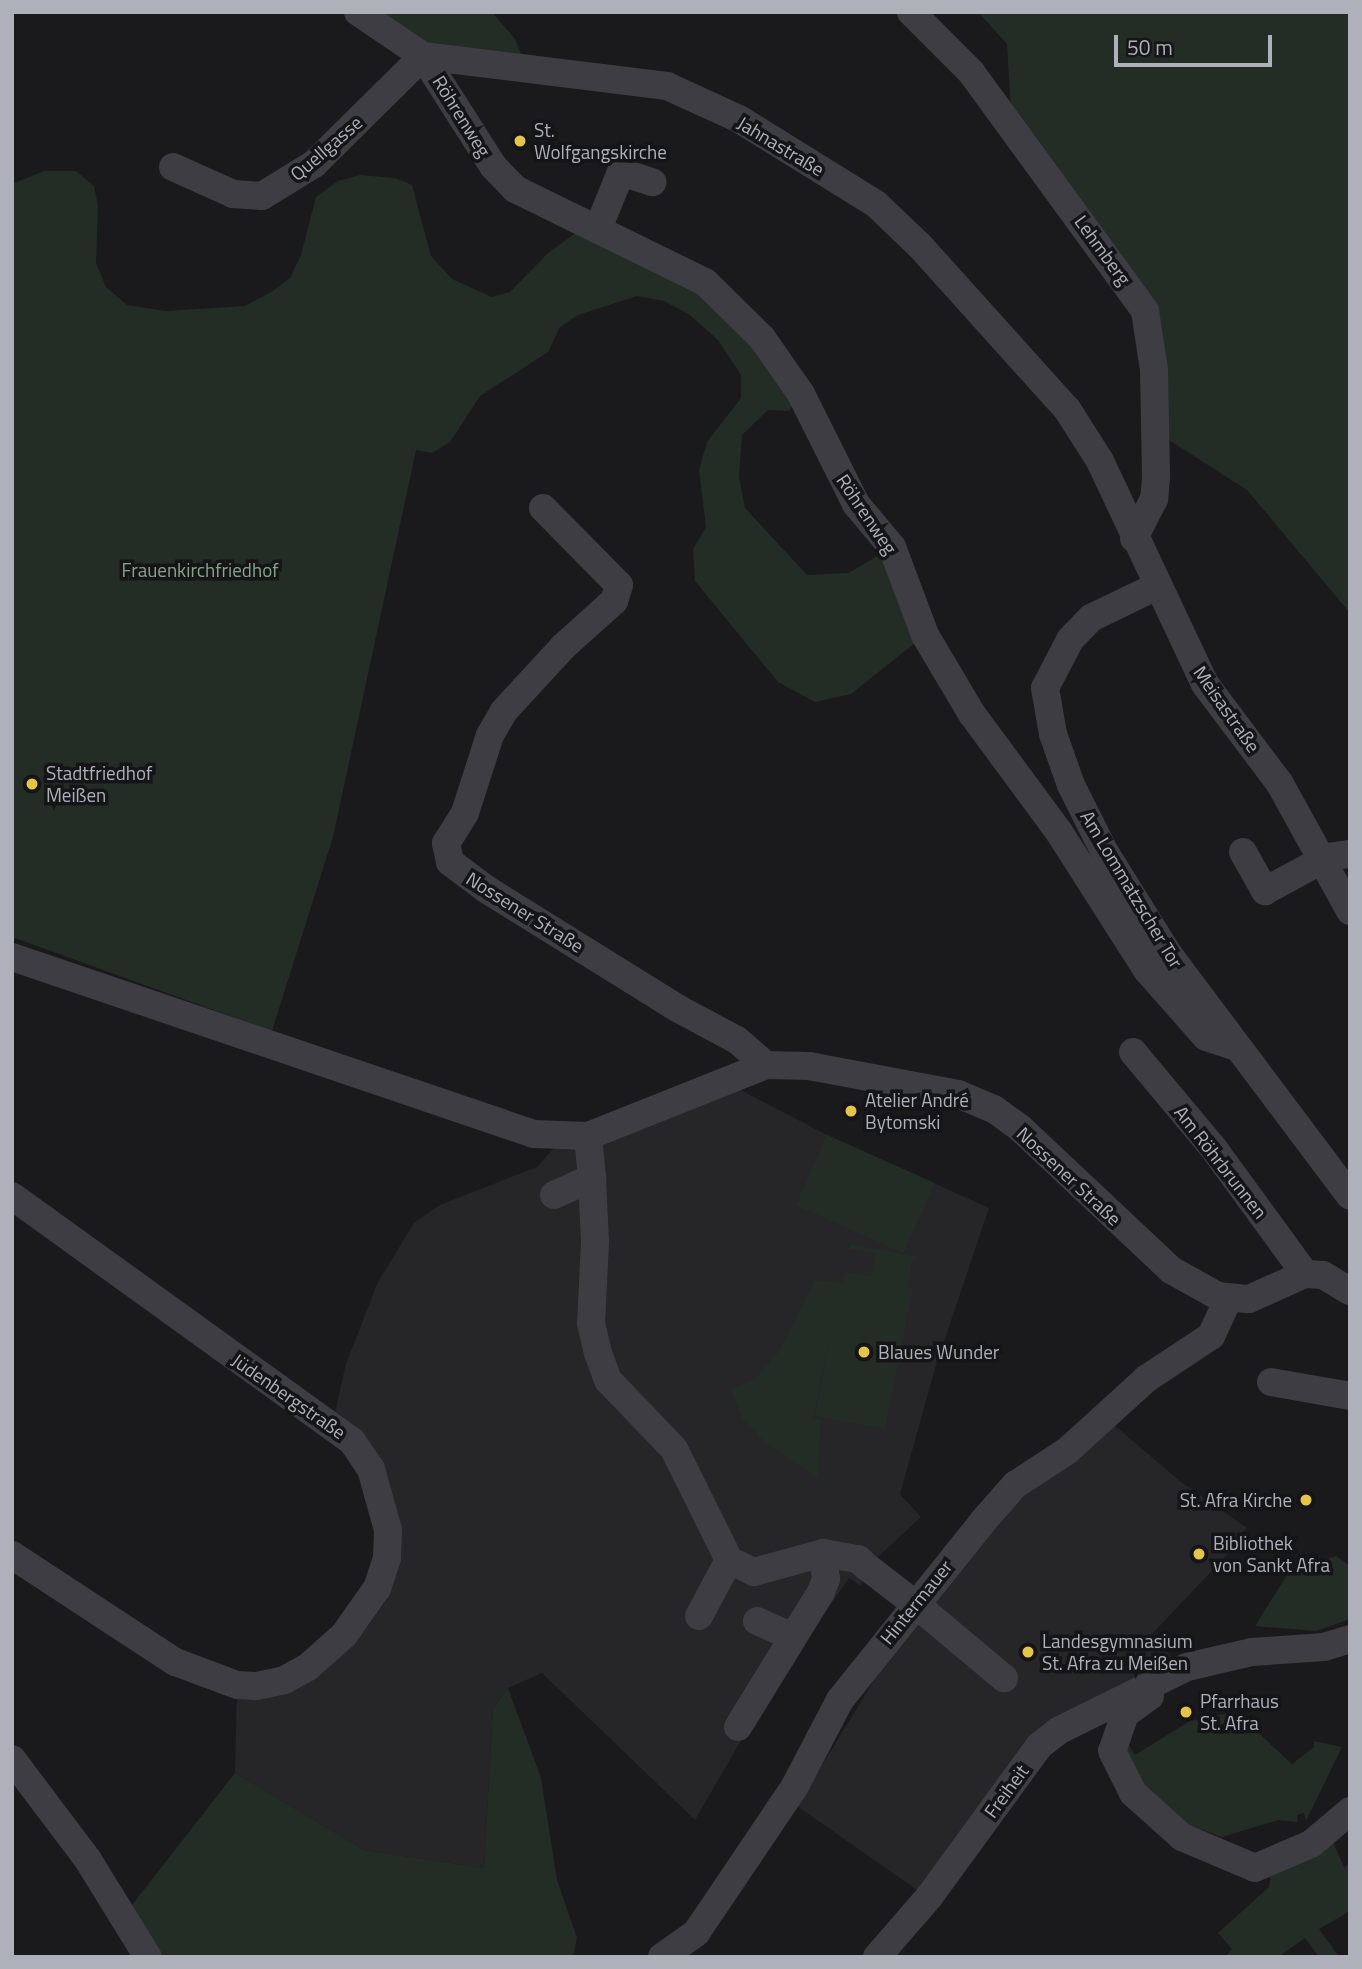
<!DOCTYPE html>
<meta charset="utf-8">
<style>
body{margin:0}
#map{position:relative;width:1362px;height:1969px;overflow:hidden;background:#1a1a1c;font-family:"Titillium Web",sans-serif}
div>[style]{position:absolute}
.built>*{inset:0;background:#262629}
.green>*{inset:0;background:#242c26;transform-origin:0 0}
.minor>*{height:28px;margin:-14px;padding:0 14px;transform-origin:14px;border-radius:14px;background:#3d3d43}
.minor-bridge>*{height:28px;margin:-14px;padding:0 14px;transform-origin:14px;border-radius:14px;background:#3d3d43}
.dots>*{width:19px;height:19px;translate:-50% -50%;box-sizing:border-box;border:4px solid #151517;border-radius:50%}
span{translate:-50% -50%;white-space:nowrap;text-align:center;line-height:1.15;-webkit-text-stroke:7px #151517;paint-order:stroke}
.street-label{font-size:19px;color:#aeb0ba}
.poi-label{font-size:19px;color:#aeb0ba}
.left{translate:0 -50%;text-align:left}
.right{translate:-100% -50%;text-align:right}
.park-label{font-size:19px;color:#87a38c}
.frame{position:absolute;inset:0;border:14px solid #aeb0ba;pointer-events:none}
.scale{position:absolute;left:1114px;top:35px;width:158px;height:32px;box-sizing:border-box;border:4px solid #aeb0ba;border-top:0;padding-left:9px;font-size:21px;line-height:24px;white-space:nowrap;color:#aeb0ba;-webkit-text-stroke:5px #151517;paint-order:stroke}
</style>
<div id="map">
<div class="built">
<i style="clip-path:polygon(721px 1080px,827px 1135px,989px 1208px,936px 1365px,900px 1494px,921px 1517px,867px 1567px,861px 1586px,849px 1578px,762px 1704px,695px 1820px,542px 1673px,508px 1688px,493px 1708px,484px 1868px,364px 1850px,235px 1773px,237px 1685px,308px 1667px,387px 1558px,352px 1441px,343px 1417px,335px 1412px,346px 1364px,378px 1282px,414px 1223px,440px 1205px,537px 1167px,563px 1138px)"></i>
<i style="clip-path:polygon(1107px 1419px,1181px 1482px,1247px 1528px,1237px 1537px,1241px 1540px,1151px 1635px,1177px 1663px,1088px 1705px,923px 1894px,797px 1806px,919px 1607px,1013px 1507px)"></i>
</div>
<div class="green">
<i style="clip-path:polygon(358px 12px,492px 12px,515px 39px,527px 69px,423px 56px)"></i>
<i style="clip-path:polygon(978px 12px,1350px 12px,1350px 613px,1247px 490px,1158px 433px,1150px 333px,1012px 126px,1007px 44px)"></i>
<i style="clip-path:polygon(44px 171px,76px 171px,94px 186px,98px 206px,96px 263px,106px 287px,127px 305px,166px 311px,245px 306px,273px 291px,290px 278px,301px 255px,316px 197px,338px 181px,360px 175px,395px 178px,412px 185px,431px 256px,452px 279px,492px 297px,510px 292px,548px 253px,591px 222px,686px 271px,801px 394px,789px 411px,768px 410px,742px 435px,739px 477px,745px 508px,807px 575px,849px 573px,892px 547px,925px 635px,851px 694px,815px 702px,778px 682px,695px 581px,693px 549px,706px 527px,699px 470px,707px 442px,741px 398px,741px 375px,718px 340px,690px 315px,664px 301px,637px 296px,578px 315px,560px 327px,548px 352px,480px 396px,450px 442px,432px 453px,416px 450px,333px 837px,272px 1031px,12px 937px,12px 184px)"></i>
<i style="left:827px;top:1135px;width:118px;height:77px;rotate:24deg"></i>
<i style="clip-path:polygon(850px 1244px,918px 1257px,912px 1261px,908px 1286px,913px 1287px,885px 1429px,815px 1416px,830px 1334px,813px 1418px,821px 1420px,818px 1479px,767px 1444px,742px 1418px,731px 1389px,754px 1380px,780px 1350px,815px 1280px,842px 1283px,844px 1272px,872px 1276px,876px 1254px,850px 1249px)"></i>
<i style="clip-path:polygon(1300px 1554px,1323px 1561px,1336px 1556px,1350px 1566px,1350px 1619px,1316px 1631px,1255px 1626px)"></i>
<i style="clip-path:polygon(508px 1688px,541px 1778px,557px 1880px,577px 1938px,573px 1957px,148px 1957px,120px 1914px,132px 1905px,235px 1773px,364px 1850px,484px 1868px,493px 1708px)"></i>
<i style="clip-path:polygon(1229px 1713px,1233px 1718px,1239px 1715px,1292px 1764px,1314px 1747px,1314px 1741px,1342px 1747px,1306px 1821px,1304px 1813px,1297px 1815px,1298px 1822px,1278px 1820px,1222px 1837px,1189px 1825px,1130px 1773px,1124px 1737px,1135px 1755px,1190px 1721px)"></i>
<i style="clip-path:polygon(1331px 1838px,1344px 1867px,1350px 1864px,1350px 1911px,1319px 1929px,1339px 1957px,1319px 1957px,1305px 1938px,1278px 1957px,1225px 1957px,1232px 1949px,1218px 1933px,1269px 1887px,1272px 1869px)"></i>
</div>
<div class="minor">
<i style="left:358px;top:12px;width:78px;rotate:34.1deg"></i>
<i style="left:423px;top:56px;width:246px;rotate:7deg"></i>
<i style="left:667px;top:86px;width:79px;rotate:24.6deg"></i>
<i style="left:739px;top:119px;width:161px;rotate:31.8deg"></i>
<i style="left:876px;top:204px;width:61px;rotate:43.7deg"></i>
<i style="left:920px;top:246px;width:219px;rotate:48deg"></i>
<i style="left:1067px;top:409px;width:62px;rotate:57.6deg"></i>
<i style="left:1100px;top:461px;width:246px;rotate:64.8deg"></i>
<i style="left:1205px;top:684px;width:125px;rotate:53.1deg"></i>
<i style="left:1280px;top:784px;width:145px;rotate:61.1deg"></i>
<i style="left:911px;top:12px;width:85px;rotate:45deg"></i>
<i style="left:971px;top:72px;width:296px;rotate:53.9deg"></i>
<i style="left:1145px;top:311px;width:60px;rotate:81.3deg"></i>
<i style="left:1154px;top:370px;width:108px;rotate:88.9deg"></i>
<i style="left:1156px;top:478px;width:21px;rotate:95deg"></i>
<i style="left:1154px;top:499px;width:44px;rotate:117.1deg"></i>
<i style="left:173px;top:167px;width:66px;rotate:24.2deg"></i>
<i style="left:233px;top:194px;width:29px;rotate:4deg"></i>
<i style="left:262px;top:196px;width:61px;rotate:-31.6deg"></i>
<i style="left:314px;top:164px;width:153px;rotate:-44.7deg"></i>
<i style="left:423px;top:56px;width:130px;rotate:57.5deg"></i>
<i style="left:493px;top:166px;width:32px;rotate:46deg"></i>
<i style="left:515px;top:189px;width:212px;rotate:26.1deg"></i>
<i style="left:705px;top:282px;width:80px;rotate:44.5deg"></i>
<i style="left:762px;top:338px;width:68px;rotate:55.1deg"></i>
<i style="left:801px;top:394px;width:123px;rotate:63.4deg"></i>
<i style="left:856px;top:504px;width:56px;rotate:50.1deg"></i>
<i style="left:892px;top:547px;width:94px;rotate:69.4deg"></i>
<i style="left:925px;top:635px;width:92px;rotate:59.3deg"></i>
<i style="left:972px;top:714px;width:147px;rotate:53.6deg"></i>
<i style="left:1059px;top:832px;width:164px;rotate:57.5deg"></i>
<i style="left:1147px;top:970px;width:89px;rotate:48.6deg"></i>
<i style="left:1206px;top:1037px;width:32px;rotate:18deg"></i>
<i style="left:599px;top:226px;width:58px;rotate:-67.8deg"></i>
<i style="left:621px;top:172px;width:33px;rotate:18deg"></i>
<i style="left:543px;top:508px;width:108px;rotate:45.4deg"></i>
<i style="left:619px;top:585px;width:17px;rotate:107deg"></i>
<i style="left:614px;top:601px;width:69px;rotate:138deg"></i>
<i style="left:563px;top:647px;width:87px;rotate:132.7deg"></i>
<i style="left:504px;top:711px;width:28px;rotate:120deg"></i>
<i style="left:490px;top:735px;width:82px;rotate:107.8deg"></i>
<i style="left:465px;top:813px;width:36px;rotate:122deg"></i>
<i style="left:446px;top:843px;width:19px;rotate:78deg"></i>
<i style="left:450px;top:862px;width:45px;rotate:36.9deg"></i>
<i style="left:486px;top:889px;width:225px;rotate:31.9deg"></i>
<i style="left:677px;top:1008px;width:68px;rotate:28.1deg"></i>
<i style="left:737px;top:1040px;width:38px;rotate:41deg"></i>
<i style="left:1155px;top:587px;width:71px;rotate:154.2deg"></i>
<i style="left:1091px;top:618px;width:30px;rotate:134deg"></i>
<i style="left:1070px;top:640px;width:54px;rotate:117.5deg"></i>
<i style="left:1045px;top:688px;width:47px;rotate:80.1deg"></i>
<i style="left:1053px;top:734px;width:54px;rotate:70.6deg"></i>
<i style="left:1071px;top:785px;width:74px;rotate:63.4deg"></i>
<i style="left:1104px;top:851px;width:123px;rotate:58deg"></i>
<i style="left:1169px;top:955px;width:301px;rotate:53.1deg"></i>
<i style="left:1243px;top:852px;width:45px;rotate:60.6deg"></i>
<i style="left:1265px;top:891px;width:65px;rotate:-28.5deg"></i>
<i style="left:1321px;top:858px;width:29px;rotate:-8deg"></i>
<i style="left:12px;top:957px;width:551px;rotate:18.73deg"></i>
<i style="left:534px;top:1134px;width:54px;rotate:2.1deg"></i>
<i style="left:588px;top:1136px;width:192px;rotate:-21.7deg"></i>
<i style="left:766px;top:1065px;width:43px;rotate:1.3deg"></i>
<i style="left:809px;top:1066px;width:152px;rotate:10.6deg"></i>
<i style="left:958px;top:1094px;width:39px;rotate:23deg"></i>
<i style="left:994px;top:1109px;width:32px;rotate:36deg"></i>
<i style="left:1020px;top:1128px;width:207px;rotate:43.2deg"></i>
<i style="left:1171px;top:1270px;width:54px;rotate:29deg"></i>
<i style="left:1218px;top:1296px;width:31px;rotate:6deg"></i>
<i style="left:1249px;top:1299px;width:61px;rotate:-24.1deg"></i>
<i style="left:1305px;top:1274px;width:18px;rotate:3deg"></i>
<i style="left:1323px;top:1275px;width:31px;rotate:31deg"></i>
<i style="left:1133px;top:1052px;width:126px;rotate:50.1deg"></i>
<i style="left:1214px;top:1149px;width:155px;rotate:53.9deg"></i>
<i style="left:592px;top:1178px;width:64px;rotate:87.3deg"></i>
<i style="left:595px;top:1242px;width:81px;rotate:92.8deg"></i>
<i style="left:591px;top:1323px;width:31px;rotate:77deg"></i>
<i style="left:598px;top:1353px;width:29px;rotate:70deg"></i>
<i style="left:608px;top:1380px;width:95px;rotate:46.3deg"></i>
<i style="left:674px;top:1449px;width:124px;rotate:63.6deg"></i>
<i style="left:729px;top:1560px;width:28px;rotate:26deg"></i>
<i style="left:754px;top:1572px;width:72px;rotate:-15.4deg"></i>
<i style="left:823px;top:1553px;width:36px;rotate:10deg"></i>
<i style="left:858px;top:1559px;width:12px;rotate:42deg"></i>
<i style="left:554px;top:1195px;width:42px;rotate:-24.1deg"></i>
<i style="left:592px;top:1178px;width:42px;rotate:-95.4deg"></i>
<i style="left:12px;top:1196px;width:419px;rotate:35.8deg"></i>
<i style="left:352px;top:1441px;width:34px;rotate:56deg"></i>
<i style="left:371px;top:1469px;width:63px;rotate:74.4deg"></i>
<i style="left:388px;top:1530px;width:28px;rotate:92deg"></i>
<i style="left:387px;top:1558px;width:32px;rotate:108deg"></i>
<i style="left:377px;top:1588px;width:57px;rotate:125.1deg"></i>
<i style="left:344px;top:1635px;width:48px;rotate:138.4deg"></i>
<i style="left:308px;top:1667px;width:26px;rotate:151deg"></i>
<i style="left:285px;top:1680px;width:30px;rotate:168deg"></i>
<i style="left:256px;top:1686px;width:19px;rotate:-177deg"></i>
<i style="left:237px;top:1685px;width:66px;rotate:-159.6deg"></i>
<i style="left:175px;top:1662px;width:195px;rotate:-146.7deg"></i>
<i style="left:1271px;top:1382px;width:80px;rotate:10deg"></i>
<i style="left:919px;top:1607px;width:111px;rotate:39.9deg"></i>
<i style="left:699px;top:1616px;width:64px;rotate:-61.8deg"></i>
<i style="left:757px;top:1621px;width:39px;rotate:24deg"></i>
<i style="left:1150px;top:1696px;width:31px;rotate:144deg"></i>
<i style="left:1125px;top:1714px;width:39px;rotate:109deg"></i>
<i style="left:1112px;top:1751px;width:47px;rotate:63.4deg"></i>
<i style="left:1133px;top:1793px;width:66px;rotate:41.9deg"></i>
<i style="left:1182px;top:1837px;width:79px;rotate:23deg"></i>
<i style="left:1255px;top:1868px;width:61px;rotate:-23.2deg"></i>
<i style="left:1311px;top:1844px;width:51px;rotate:-40.2deg"></i>
<i style="left:738px;top:1727px;width:158px;rotate:-58.4deg"></i>
<i style="left:821px;top:1592px;width:14px;rotate:-69deg"></i>
<i style="left:826px;top:1579px;width:26px;rotate:-97deg"></i>
<i style="left:12px;top:1759px;width:126px;rotate:53deg"></i>
<i style="left:88px;top:1860px;width:114px;rotate:58.3deg"></i>
<i style="left:662px;top:1957px;width:42px;rotate:-35.2deg"></i>
<i style="left:696px;top:1933px;width:177px;rotate:-56deg"></i>
<i style="left:795px;top:1786px;width:97px;rotate:-62.4deg"></i>
<i style="left:840px;top:1700px;width:231px;rotate:-51.3deg"></i>
<i style="left:984px;top:1520px;width:47px;rotate:-48.5deg"></i>
<i style="left:1015px;top:1485px;width:62px;rotate:-33.2deg"></i>
<i style="left:1067px;top:1451px;width:107px;rotate:-42.3deg"></i>
<i style="left:1146px;top:1379px;width:78px;rotate:-33.5deg"></i>
<i style="left:1211px;top:1336px;width:40px;rotate:-65deg"></i>
<i style="left:877px;top:1957px;width:79px;rotate:-49.1deg"></i>
<i style="left:929px;top:1897px;width:187px;rotate:-53.9deg"></i>
<i style="left:1039px;top:1746px;width:24px;rotate:-38deg"></i>
<i style="left:1058px;top:1731px;width:144px;rotate:-26.4deg"></i>
<i style="left:1187px;top:1667px;width:67px;rotate:-13deg"></i>
<i style="left:1252px;top:1652px;width:72px;rotate:-4deg"></i>
<i style="left:1324px;top:1647px;width:27px;rotate:-17deg"></i>
</div>
<div class="minor-bridge">
<i style="left:867px;top:1567px;width:66px;rotate:37.6deg"></i>
</div>
<div class="dots">
<i style="left:520px;top:141px;background:#e3c54b"></i>
<i style="left:32px;top:784px;background:#e3c54b"></i>
<i style="left:851px;top:1111px;background:#e3c54b"></i>
<i style="left:864px;top:1352px;background:#e3c54b"></i>
<i style="left:1306px;top:1500px;background:#e3c54b"></i>
<i style="left:1199px;top:1554px;background:#e3c54b"></i>
<i style="left:1028px;top:1652px;background:#e3c54b"></i>
<i style="left:1186px;top:1712px;background:#e3c54b"></i>
</div>
<div class="street-label">
<span style="left:462px;top:116px;rotate:58deg">Röhrenweg</span>
<span style="left:781px;top:146px;rotate:31deg">Jahnastraße</span>
<span style="left:326px;top:148px;rotate:-41deg">Quellgasse</span>
<span style="left:1103px;top:250px;rotate:54deg">Lehmberg</span>
<span style="left:867px;top:514px;rotate:56deg">Röhrenweg</span>
<span style="left:1227px;top:709px;rotate:55deg">Meisastraße</span>
<span style="left:1132px;top:889px;rotate:59deg">Am Lommatzscher Tor</span>
<span style="left:525px;top:912px;rotate:32deg">Nossener Straße</span>
<span style="left:1221px;top:1162px;rotate:52deg">Am Röhrbrunnen</span>
<span style="left:1069px;top:1176px;rotate:43deg">Nossener Straße</span>
<span style="left:289px;top:1396px;rotate:35deg">Jüdenbergstraße</span>
<span style="left:916px;top:1602px;rotate:-51deg">Hintermauer</span>
<span style="left:1006px;top:1791px;rotate:-54deg">Freiheit</span>
</div>
<div class="poi-label">
<span class="left" style="left:534px;top:141px">St.<br>Wolfgangskirche</span>
<span class="left" style="left:46px;top:784px">Stadtfriedhof<br>Meißen</span>
<span class="left" style="left:865px;top:1111px">Atelier André<br>Bytomski</span>
<span class="left" style="left:878px;top:1352px">Blaues Wunder</span>
<span class="right" style="left:1292px;top:1500px">St. Afra Kirche</span>
<span class="left" style="left:1213px;top:1554px">Bibliothek<br>von Sankt Afra</span>
<span class="left" style="left:1042px;top:1652px">Landesgymnasium<br>St. Afra zu Meißen</span>
<span class="left" style="left:1200px;top:1712px">Pfarrhaus<br>St. Afra</span>
</div>
<div class="park-label">
<span style="left:200px;top:570px">Frauenkirchfriedhof</span>
</div>
<div class="frame"></div>
<div class="scale">50 m</div>
</div>
